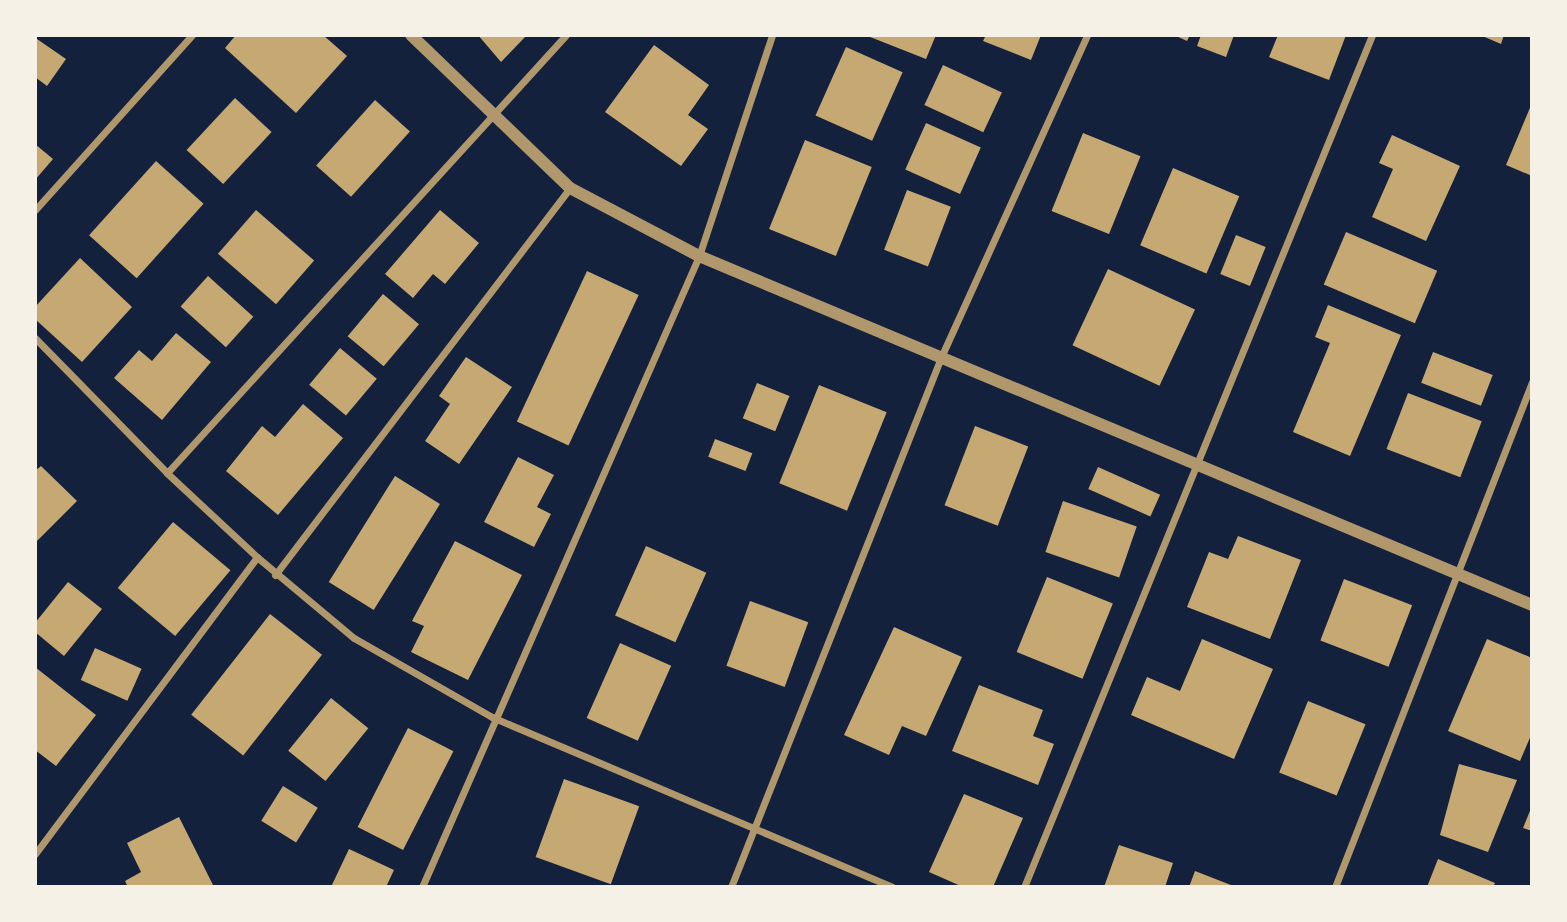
<!DOCTYPE html>
<style>
body{margin:0}
#map{position:relative;width:1567px;height:922px;overflow:hidden;background:#14213d;font-family:"PT Sans Narrow",sans-serif}
div>[style]{position:absolute}
.building>*{inset:0;background:#c6a872;transform-origin:0 0}
.minor>*{height:7px;margin:-3.5px;padding:0 3.5px;transform-origin:3.5px;border-radius:3.5px;background:#b1986c}
.tertiary>*{height:12px;margin:-6px;padding:0 6px;transform-origin:6px;border-radius:6px;background:#b1986c}
span{translate:-50% -50%;white-space:nowrap;text-align:center;line-height:1.15;-webkit-text-stroke:5px #f6f1e7;paint-order:stroke}
.frame{position:absolute;inset:0;border:37px solid #f6f1e7;pointer-events:none}
</style>
<div id="map">
<div class="building">
<i style="clip-path:polygon(236px 35px,323px 35px,347px 56px,296px 113px,225px 48px)"></i>
<i style="clip-path:polygon(478px 35px,527px 35px,501px 62px)"></i>
<i style="clip-path:polygon(865px 35px,936px 35px,926px 59px)"></i>
<i style="clip-path:polygon(986px 35px,1041px 35px,1031px 60px,983px 41px)"></i>
<i style="clip-path:polygon(1174px 35px,1190px 35px,1187px 41px)"></i>
<i style="clip-path:polygon(1201px 35px,1234px 35px,1226px 57px,1197px 46px)"></i>
<i style="clip-path:polygon(1278px 35px,1346px 35px,1329px 80px,1269px 57px)"></i>
<i style="clip-path:polygon(1480px 35px,1504px 35px,1501px 44px)"></i>
<i style="clip-path:polygon(37px 39px,66px 59px,47px 86px,35px 77px)"></i>
<i style="clip-path:polygon(654px 45px,709px 85px,688px 115px,708px 129px,681px 166px,605px 112px)"></i>
<i style="left:846px;top:47px;width:62px;height:75px;rotate:24deg"></i>
<i style="left:943px;top:65px;width:65px;height:44px;rotate:25deg"></i>
<i style="left:235px;top:98px;width:50px;height:71px;rotate:43deg"></i>
<i style="left:375px;top:100px;width:47px;height:88px;rotate:42deg"></i>
<i style="clip-path:polygon(1532px 103px,1532px 176px,1506px 165px)"></i>
<i style="left:926px;top:123px;width:60px;height:51px;rotate:24deg"></i>
<i style="left:1083px;top:133px;width:62px;height:84px;rotate:22deg"></i>
<i style="clip-path:polygon(1392px 135px,1460px 166px,1426px 241px,1372px 217px,1393px 169px,1379px 163px)"></i>
<i style="left:805px;top:140px;width:72px;height:96px;rotate:22deg"></i>
<i style="clip-path:polygon(35px 144px,53px 159px,35px 180px)"></i>
<i style="left:156px;top:161px;width:64px;height:100px;rotate:42deg"></i>
<i style="left:1173px;top:168px;width:72px;height:84px;rotate:23deg"></i>
<i style="left:907px;top:190px;width:47px;height:64px;rotate:21deg"></i>
<i style="left:256px;top:210px;width:77px;height:58px;rotate:41deg"></i>
<i style="clip-path:polygon(440px 210px,479px 243px,445px 284px,433px 274px,413px 298px,385px 274px)"></i>
<i style="left:1346px;top:232px;width:99px;height:57px;rotate:23deg"></i>
<i style="left:1236px;top:235px;width:32px;height:42px;rotate:22deg"></i>
<i style="clip-path:polygon(80px 258px,132px 307px,82px 362px,35px 319px,35px 307px)"></i>
<i style="left:1108px;top:269px;width:96px;height:84px;rotate:25deg"></i>
<i style="left:587px;top:271px;width:57px;height:166px;rotate:25deg"></i>
<i style="left:208px;top:276px;width:61px;height:41px;rotate:42deg"></i>
<i style="left:383px;top:294px;width:47px;height:55px;rotate:40deg"></i>
<i style="clip-path:polygon(1328px 305px,1401px 335px,1350px 456px,1293px 432px,1330px 343px,1315px 337px)"></i>
<i style="clip-path:polygon(176px 333px,211px 362px,162px 420px,114px 378px,139px 350px,152px 361px)"></i>
<i style="left:340px;top:348px;width:48px;height:48px;rotate:40deg"></i>
<i style="left:1433px;top:352px;width:64px;height:33px;rotate:21deg"></i>
<i style="clip-path:polygon(466px 357px,512px 387px,459px 464px,425px 441px,450px 404px,439px 396px)"></i>
<i style="left:757px;top:383px;width:35px;height:38px;rotate:22deg"></i>
<i style="left:819px;top:385px;width:73px;height:106px;rotate:22deg"></i>
<i style="left:1408px;top:393px;width:79px;height:60px;rotate:21deg"></i>
<i style="clip-path:polygon(303px 404px,343px 438px,278px 515px,226px 471px,262px 426px,275px 437px)"></i>
<i style="left:975px;top:426px;width:57px;height:85px;rotate:21deg"></i>
<i style="left:715px;top:439px;width:40px;height:19px;rotate:21deg"></i>
<i style="clip-path:polygon(518px 457px,554px 475px,537px 507px,551px 514px,534px 547px,484px 522px)"></i>
<i style="clip-path:polygon(41px 466px,77px 501px,35px 543px,35px 471px)"></i>
<i style="left:1098px;top:467px;width:68px;height:24px;rotate:24deg"></i>
<i style="left:395px;top:476px;width:53px;height:125px;rotate:32deg"></i>
<i style="left:1063px;top:501px;width:78px;height:54px;rotate:19deg"></i>
<i style="left:173px;top:522px;width:75px;height:86px;rotate:40deg"></i>
<i style="clip-path:polygon(1238px 536px,1301px 560px,1270px 639px,1187px 607px,1209px 552px,1228px 559px)"></i>
<i style="clip-path:polygon(455px 541px,522px 575px,468px 680px,411px 652px,424px 626px,412px 621px)"></i>
<i style="left:646px;top:546px;width:66px;height:76px;rotate:24deg"></i>
<i style="left:1047px;top:577px;width:71px;height:81px;rotate:22deg"></i>
<i style="left:1344px;top:579px;width:73px;height:66px;rotate:21deg"></i>
<i style="clip-path:polygon(68px 582px,102px 609px,64px 656px,35px 632px,35px 623px)"></i>
<i style="left:750px;top:601px;width:62px;height:69px;rotate:20deg"></i>
<i style="left:270px;top:614px;width:66px;height:128px;rotate:38deg"></i>
<i style="clip-path:polygon(894px 627px,962px 657px,926px 736px,902px 726px,889px 755px,844px 735px)"></i>
<i style="clip-path:polygon(1202px 639px,1273px 669px,1234px 759px,1131px 715px,1147px 677px,1180px 691px)"></i>
<i style="clip-path:polygon(1487px 639px,1532px 658px,1532px 733px,1520px 761px,1448px 731px)"></i>
<i style="left:620px;top:643px;width:56px;height:82px;rotate:24deg"></i>
<i style="left:95px;top:648px;width:51px;height:35px;rotate:24deg"></i>
<i style="clip-path:polygon(35px 667px,96px 715px,56px 766px,35px 750px)"></i>
<i style="clip-path:polygon(979px 685px,1043px 710px,1033px 736px,1054px 744px,1038px 785px,952px 751px)"></i>
<i style="left:331px;top:698px;width:48px;height:68px;rotate:39deg"></i>
<i style="left:1308px;top:701px;width:62px;height:77px;rotate:22deg"></i>
<i style="left:408px;top:728px;width:51px;height:111px;rotate:27deg"></i>
<i style="clip-path:polygon(1459px 764px,1517px 780px,1488px 852px,1440px 835px)"></i>
<i style="left:564px;top:779px;width:80px;height:83px;rotate:20deg"></i>
<i style="left:283px;top:786px;width:41px;height:41px;rotate:32deg"></i>
<i style="clip-path:polygon(964px 794px,1023px 818px,993px 887px,963px 887px,929px 872px)"></i>
<i style="clip-path:polygon(1532px 806px,1532px 831px,1523px 828px)"></i>
<i style="clip-path:polygon(179px 817px,214px 887px,128px 887px,125px 881px,141px 872px,127px 843px)"></i>
<i style="clip-path:polygon(1119px 845px,1173px 863px,1165px 887px,1104px 887px)"></i>
<i style="clip-path:polygon(349px 849px,394px 870px,386px 887px,331px 887px)"></i>
<i style="clip-path:polygon(1438px 859px,1495px 883px,1493px 887px,1427px 887px)"></i>
<i style="clip-path:polygon(1195px 871px,1236px 887px,1189px 887px)"></i>
</div>
<div class="minor">
<i style="left:35px;top:210px;width:235px;rotate:-48.1deg"></i>
<i style="left:35px;top:338px;width:189px;rotate:45.6deg"></i>
<i style="left:257px;top:557px;width:126px;rotate:39.9deg"></i>
<i style="left:354px;top:638px;width:159px;rotate:29.8deg"></i>
<i style="left:492px;top:717px;width:435px;rotate:23deg"></i>
<i style="left:275px;top:575px;width:487px;rotate:-52.7deg"></i>
<i style="left:35px;top:854px;width:371px;rotate:-53.2deg"></i>
<i style="left:257px;top:557px;width:123px;rotate:-137deg"></i>
<i style="left:167px;top:473px;width:592px;rotate:-47.67deg"></i>
<i style="left:422px;top:887px;width:689px;rotate:-66.3deg"></i>
<i style="left:699px;top:256px;width:233px;rotate:-71.7deg"></i>
<i style="left:731px;top:887px;width:572px;rotate:-68.37deg"></i>
<i style="left:942px;top:355px;width:351px;rotate:-65.6deg"></i>
<i style="left:1024px;top:887px;width:920px;rotate:-67.78deg"></i>
<i style="left:1335px;top:887px;width:542px;rotate:-68.69deg"></i>
</div>
<div class="tertiary">
<i style="left:411px;top:35px;width:221px;rotate:43.9deg"></i>
<i style="left:570px;top:188px;width:146px;rotate:27.8deg"></i>
<i style="left:699px;top:256px;width:903px;rotate:22.73deg"></i>
</div>
<div class="frame"></div>
</div>
